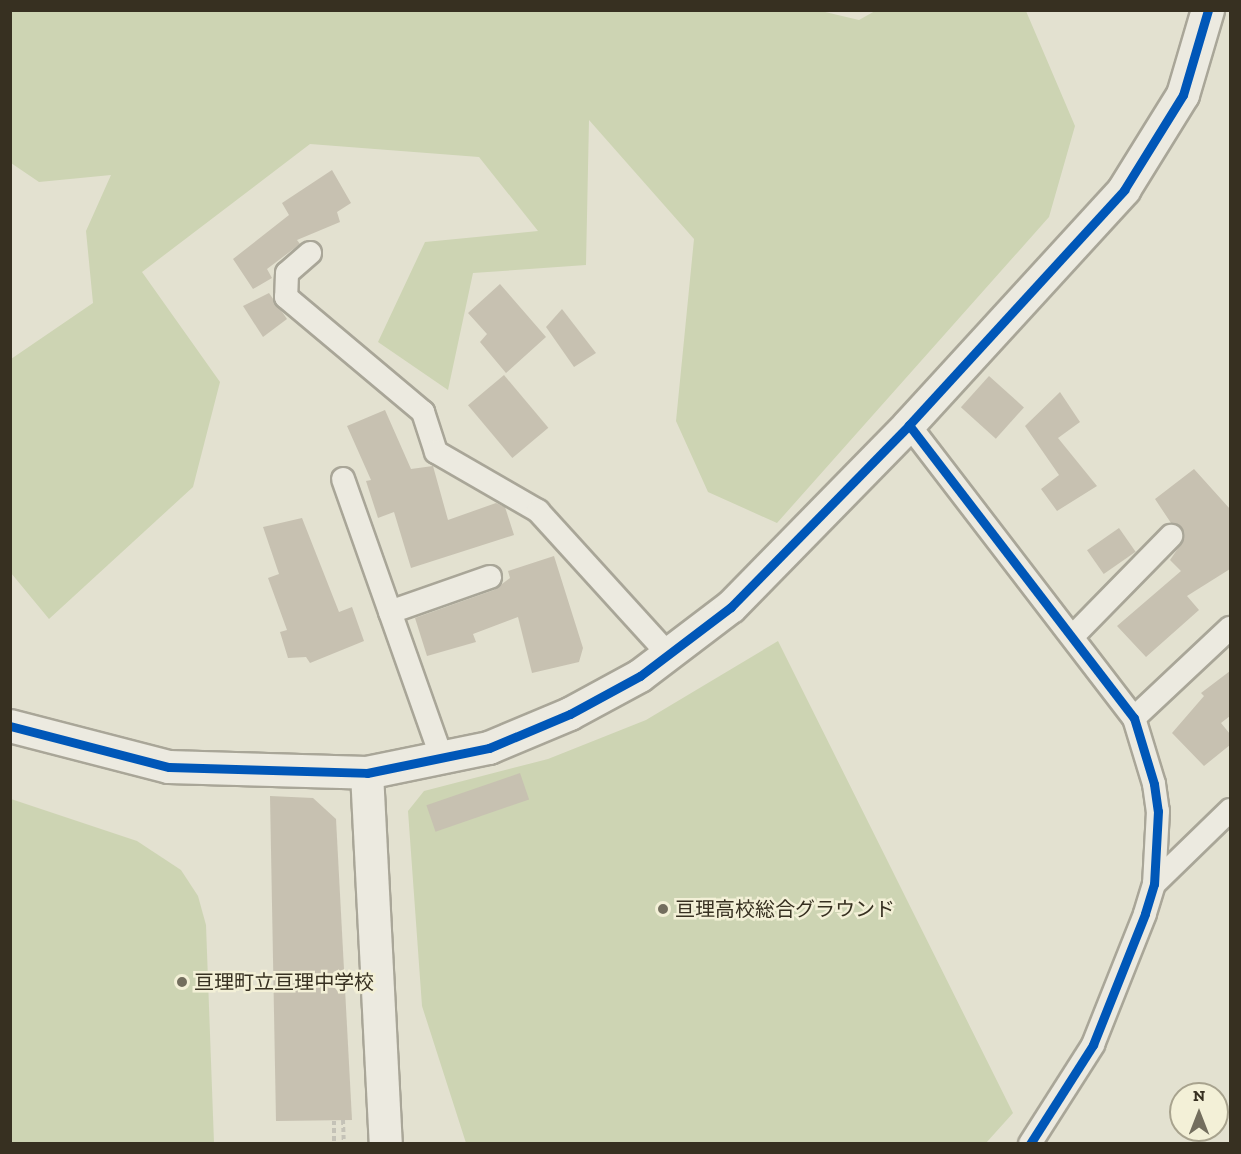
<!DOCTYPE html>
<meta charset="utf-8">
<style>
body{margin:0}
#map{position:relative;width:1241px;height:1154px;overflow:hidden;background:#e3e1d0;font-family:"Zilla Slab","Noto Sans JP",serif}
div>[style]{position:absolute}
.green>*{inset:0;background:#cdd4b3}
.building>*{inset:0;background:#c7c1b1;transform-origin:0 0}
.path>*{height:4px;margin-top:-2px;transform-origin:0;background:repeating-linear-gradient(90deg,#c4c2b7 0 4.5px,transparent 0 7.5px)}
.roads{filter:drop-shadow(2px 0 #a9a698) drop-shadow(-2px 0 #a9a698) drop-shadow(0 2px #a9a698) drop-shadow(0 -2px #a9a698)}
.street>*{height:22px;margin:-11px;padding:0 11px;transform-origin:11px;border-radius:11px;background:#eceae0}
.secondary>*{height:32px;margin:-16px;padding:0 16px;transform-origin:16px;border-radius:16px;background:#eceae0}
.cycleway>*{height:9px;margin:-4.5px;padding:0 4.5px;transform-origin:4.5px;border-radius:4.5px;background:#0057b8}
.dots>*{width:16px;height:16px;translate:-50% -50%;box-sizing:border-box;border:3px solid #f3f0d7;border-radius:50%}
span{translate:-50% -50%;white-space:nowrap;text-align:center;line-height:1.15;-webkit-text-stroke:5px #f3f0d7;paint-order:stroke}
.poi-label{font-size:20px;color:#373021}
.left{translate:0 -50%;text-align:left}
.frame{position:absolute;inset:0;border:12px solid #373021;pointer-events:none}
.north{position:absolute;left:1169px;top:1082px;width:60px;height:60px;box-sizing:border-box;background:#f3f0d7;border:2px solid #a8a38e;border-radius:50%;rotate:0deg;font-size:16px;font-weight:700;line-height:24px;text-align:center;color:#373021}
.north::after{content:'';display:block;margin:auto;width:21px;height:27px;background:#736e5e;clip-path:polygon(50% 0,100% 100%,50% 72%,0 100%)}
</style>
<div id="map">
<div class="green">
<i style="clip-path:polygon(821px 11px,859px 20px,875px 11px,1026px 11px,1075px 126px,1049px 217px,777px 523px,708px 492px,676px 421px,694px 239px,589px 120px,586px 265px,473px 273px,448px 390px,378px 342px,425px 242px,538px 231px,479px 157px,310px 144px,142px 272px,220px 382px,193px 487px,49px 619px,11px 573px,11px 359px,93px 303px,86px 231px,111px 175px,39px 182px,11px 163px,11px 11px)"></i>
<i style="clip-path:polygon(778px 641px,1013px 1113px,986px 1143px,466px 1143px,422px 1006px,408px 811px,424px 791px,548px 759px,646px 720px)"></i>
<i style="clip-path:polygon(11px 799px,137px 841px,181px 870px,198px 896px,206px 925px,214px 1143px,11px 1143px)"></i>
</div>
<div class="building">
<i style="clip-path:polygon(332px 170px,351px 203px,337px 212px,340px 222px,297px 240px,300px 244px,267px 269px,272px 278px,253px 289px,233px 259px,289px 215px,282px 203px)"></i>
<i style="clip-path:polygon(500px 284px,546px 337px,506px 373px,480px 342px,487px 334px,468px 313px)"></i>
<i style="clip-path:polygon(269px 293px,287px 319px,263px 337px,243px 306px)"></i>
<i style="clip-path:polygon(562px 309px,596px 353px,574px 367px,546px 327px)"></i>
<i style="left:504px;top:375px;width:69px;height:47px;rotate:50deg"></i>
<i style="left:989px;top:376px;width:47px;height:42px;rotate:42deg"></i>
<i style="clip-path:polygon(1060px 392px,1080px 422px,1058px 438px,1097px 486px,1057px 511px,1041px 489px,1059px 475px,1025px 426px)"></i>
<i style="clip-path:polygon(385px 410px,411px 469px,433px 466px,448px 520px,496px 503px,505px 507px,514px 535px,411px 568px,394px 512px,378px 518px,366px 481px,371px 480px,347px 426px)"></i>
<i style="clip-path:polygon(1194px 469px,1230px 509px,1230px 569px,1187px 596px,1199px 610px,1146px 657px,1117px 626px,1181px 571px,1170px 560px,1183px 541px,1184px 532px,1171px 523px,1155px 499px)"></i>
<i style="clip-path:polygon(302px 518px,339px 612px,352px 607px,364px 641px,310px 663px,306px 657px,288px 658px,280px 632px,287px 630px,268px 578px,279px 574px,263px 527px)"></i>
<i style="left:1119px;top:528px;width:29px;height:39px;rotate:55deg"></i>
<i style="clip-path:polygon(554px 556px,583px 648px,579px 662px,532px 673px,518px 617px,473px 634px,476px 642px,427px 656px,415px 618px,494px 590px,510px 578px,508px 571px)"></i>
<i style="clip-path:polygon(1230px 671px,1230px 716px,1221px 723px,1230px 734px,1230px 745px,1204px 766px,1172px 733px,1204px 696px,1201px 693px)"></i>
<i style="left:520px;top:773px;width:28px;height:99px;rotate:71deg"></i>
<i style="clip-path:polygon(270px 796px,313px 798px,336px 819px,352px 1120px,276px 1121px)"></i>
</div>
<div class="path">
<i style="left:343px;top:1120px;width:24px;rotate:88deg"></i>
<i style="left:334px;top:1121px;width:23px;rotate:90deg"></i>
</div>
<div class="roads">
<div class="street">
<i style="left:310px;top:253px;width:30px;rotate:139deg"></i>
<i style="left:287px;top:273px;width:24px;rotate:92deg"></i>
<i style="left:286px;top:297px;width:179px;rotate:40deg"></i>
<i style="left:423px;top:412px;width:42px;rotate:72deg"></i>
<i style="left:436px;top:452px;width:118px;rotate:30deg"></i>
<i style="left:538px;top:511px;width:195px;rotate:47.7deg"></i>
<i style="left:909px;top:425px;width:369px;rotate:52.5deg"></i>
<i style="left:1134px;top:718px;width:69px;rotate:73.1deg"></i>
<i style="left:1154px;top:784px;width:27px;rotate:82deg"></i>
<i style="left:1158px;top:811px;width:73px;rotate:93.1deg"></i>
<i style="left:1154px;top:884px;width:31px;rotate:107deg"></i>
<i style="left:1145px;top:914px;width:141px;rotate:111.7deg"></i>
<i style="left:1093px;top:1045px;width:117px;rotate:122.5deg"></i>
<i style="left:343px;top:479px;width:297px;rotate:70.5deg"></i>
<i style="left:390px;top:612px;width:106px;rotate:-19.3deg"></i>
<i style="left:1074px;top:635px;width:139px;rotate:-45.6deg"></i>
<i style="left:1134px;top:718px;width:132px;rotate:-43.2deg"></i>
<i style="left:1154px;top:884px;width:106px;rotate:-44.2deg"></i>
</div>
<div class="secondary">
<i style="left:10px;top:726px;width:164px;rotate:14.5deg"></i>
<i style="left:169px;top:767px;width:198px;rotate:1.7deg"></i>
<i style="left:367px;top:773px;width:125px;rotate:-11.6deg"></i>
<i style="left:489px;top:748px;width:88px;rotate:-22.8deg"></i>
<i style="left:570px;top:714px;width:80px;rotate:-28.5deg"></i>
<i style="left:640px;top:676px;width:114px;rotate:-37.2deg"></i>
<i style="left:731px;top:607px;width:255px;rotate:-45.6deg"></i>
<i style="left:909px;top:425px;width:319px;rotate:-47.5deg"></i>
<i style="left:1124px;top:190px;width:112px;rotate:-58.2deg"></i>
<i style="left:1183px;top:95px;width:89px;rotate:-73.6deg"></i>
<i style="left:367px;top:773px;width:371px;rotate:87.1deg"></i>
</div>
</div>
<div class="cycleway">
<i style="left:909px;top:425px;width:369px;rotate:52.5deg"></i>
<i style="left:1134px;top:718px;width:69px;rotate:73.1deg"></i>
<i style="left:1154px;top:784px;width:27px;rotate:82deg"></i>
<i style="left:1158px;top:811px;width:73px;rotate:93.1deg"></i>
<i style="left:1154px;top:884px;width:31px;rotate:107deg"></i>
<i style="left:1145px;top:914px;width:141px;rotate:111.7deg"></i>
<i style="left:1093px;top:1045px;width:117px;rotate:122.5deg"></i>
<i style="left:10px;top:726px;width:164px;rotate:14.5deg"></i>
<i style="left:169px;top:767px;width:198px;rotate:1.7deg"></i>
<i style="left:367px;top:773px;width:125px;rotate:-11.6deg"></i>
<i style="left:489px;top:748px;width:88px;rotate:-22.8deg"></i>
<i style="left:570px;top:714px;width:80px;rotate:-28.5deg"></i>
<i style="left:640px;top:676px;width:114px;rotate:-37.2deg"></i>
<i style="left:731px;top:607px;width:255px;rotate:-45.6deg"></i>
<i style="left:909px;top:425px;width:319px;rotate:-47.5deg"></i>
<i style="left:1124px;top:190px;width:112px;rotate:-58.2deg"></i>
<i style="left:1183px;top:95px;width:89px;rotate:-73.6deg"></i>
</div>
<div class="dots">
<i style="left:663px;top:909px;background:#736e5e"></i>
<i style="left:182px;top:982px;background:#736e5e"></i>
</div>
<div class="poi-label">
<span class="left" style="left:675px;top:909px">亘理高校総合グラウンド</span>
<span class="left" style="left:194px;top:982px">亘理町立亘理中学校</span>
</div>
<div class="frame"></div>
<div class="north">N</div>
</div>
